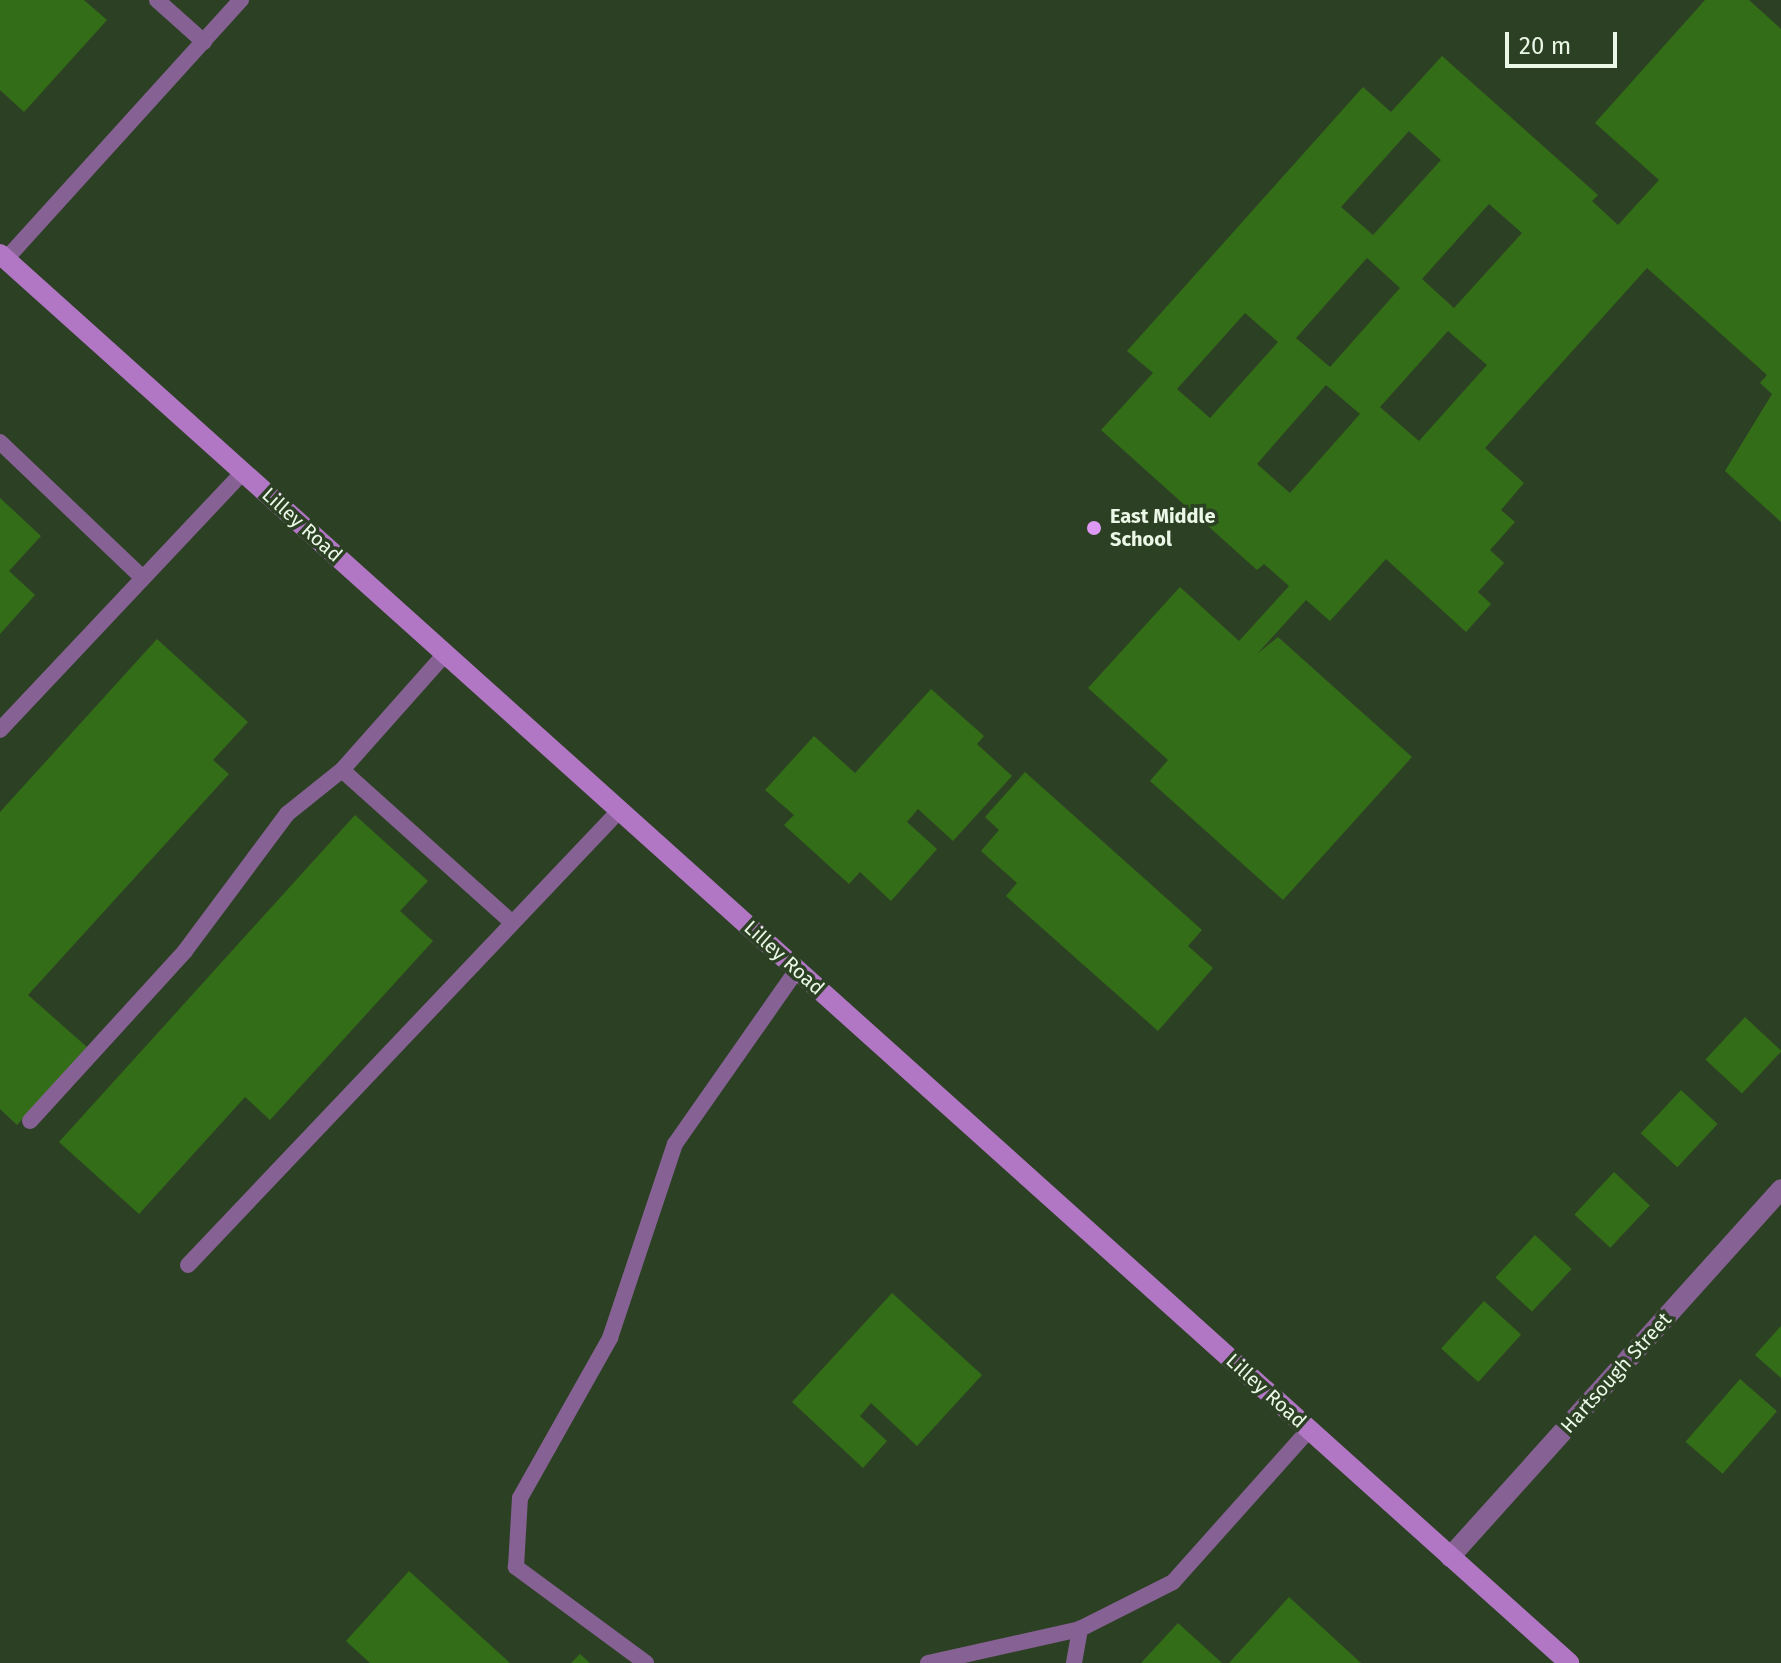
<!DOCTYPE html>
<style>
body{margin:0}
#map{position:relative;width:1781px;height:1663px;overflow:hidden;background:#2c4024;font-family:"Fira Sans",sans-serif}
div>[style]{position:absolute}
.building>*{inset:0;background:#346d18;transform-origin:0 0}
.lane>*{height:16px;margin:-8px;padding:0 8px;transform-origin:8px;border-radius:8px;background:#866193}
.street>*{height:20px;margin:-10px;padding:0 10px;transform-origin:10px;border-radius:10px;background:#866193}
.secondary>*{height:20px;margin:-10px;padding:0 10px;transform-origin:10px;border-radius:10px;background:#b176c4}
.dots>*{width:22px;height:22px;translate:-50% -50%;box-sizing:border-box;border:4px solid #2c4024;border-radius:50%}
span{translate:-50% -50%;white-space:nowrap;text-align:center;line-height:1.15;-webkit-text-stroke:7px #2c4024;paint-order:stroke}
.poi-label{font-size:20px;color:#ebf8e7;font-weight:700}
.left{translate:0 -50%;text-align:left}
.street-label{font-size:20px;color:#ebf8e7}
.scale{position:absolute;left:1505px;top:32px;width:112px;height:36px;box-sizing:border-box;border:4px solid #ebf8e7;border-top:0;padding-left:10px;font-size:24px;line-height:28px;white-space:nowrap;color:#ebf8e7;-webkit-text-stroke:6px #2c4024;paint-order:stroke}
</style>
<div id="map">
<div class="building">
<i style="clip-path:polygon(0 0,84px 0,107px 20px,24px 112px,0 90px)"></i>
<i style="clip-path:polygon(evenodd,1705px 0,1749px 0,1781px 29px,1781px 522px,1725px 471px,1772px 394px,1760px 383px,1767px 375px,1647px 268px,1485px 448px,1524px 483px,1501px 510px,1515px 522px,1490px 550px,1504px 563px,1478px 592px,1491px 604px,1466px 632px,1386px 559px,1330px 621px,1306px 600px,1257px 654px,1278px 637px,1412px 757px,1283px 900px,1150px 781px,1168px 760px,1088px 688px,1180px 587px,1239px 641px,1289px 586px,1264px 564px,1257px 570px,1101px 430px,1153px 373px,1127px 351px,1363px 87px,1391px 112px,1442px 56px,1598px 195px,1592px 201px,1618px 225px,1659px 180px,1595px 123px,1705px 0,1409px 131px,1441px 160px,1373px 235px,1341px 207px,1409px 131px,1705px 0,1489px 204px,1522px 233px,1454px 308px,1422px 279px,1489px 204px,1705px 0,1367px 258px,1400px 288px,1330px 367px,1296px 338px,1367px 258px,1705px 0,1245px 313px,1278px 342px,1210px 418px,1177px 389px,1245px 313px,1705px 0,1448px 331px,1487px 365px,1419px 441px,1380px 407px,1448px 331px,1705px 0,1326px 385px,1360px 414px,1290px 493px,1257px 464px,1326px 385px)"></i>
<i style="clip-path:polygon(0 498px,41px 536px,9px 571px,35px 595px,0 634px)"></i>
<i style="clip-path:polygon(157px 639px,248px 722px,213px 760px,229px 774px,28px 995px,87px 1047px,17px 1125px,0 1109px,0 812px)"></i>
<i style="clip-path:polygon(931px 689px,984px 736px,977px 744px,1012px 776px,953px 841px,918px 809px,907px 822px,937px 849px,891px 901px,860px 872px,849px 884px,784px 825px,794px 815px,765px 790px,814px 736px,855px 773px)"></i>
<i style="clip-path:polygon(1025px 772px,1202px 930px,1188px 946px,1213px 968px,1158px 1031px,1006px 896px,1017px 883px,981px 851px,999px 830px,985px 817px)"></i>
<i style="clip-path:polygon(355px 815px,428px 881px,400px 911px,433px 941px,270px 1120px,245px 1097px,139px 1214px,59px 1142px)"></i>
<i style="left:1745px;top:1017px;width:50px;height:58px;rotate:43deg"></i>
<i style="left:1681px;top:1090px;width:50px;height:59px;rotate:43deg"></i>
<i style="left:1614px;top:1172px;width:49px;height:58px;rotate:43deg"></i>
<i style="left:1535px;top:1235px;width:50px;height:58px;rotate:43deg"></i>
<i style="clip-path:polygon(892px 1293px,982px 1375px,917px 1446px,871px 1403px,860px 1416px,887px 1441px,863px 1468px,792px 1402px)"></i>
<i style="left:1484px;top:1301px;width:50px;height:64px;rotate:42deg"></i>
<i style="clip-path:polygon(1781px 1326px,1781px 1378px,1755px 1355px)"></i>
<i style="left:1740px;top:1379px;width:49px;height:83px;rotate:41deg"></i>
<i style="clip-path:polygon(409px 1571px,510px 1663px,370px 1663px,346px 1641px)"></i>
<i style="clip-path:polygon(1289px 1597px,1361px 1663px,1229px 1663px)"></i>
<i style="clip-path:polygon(1178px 1623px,1222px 1663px,1141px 1663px)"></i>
<i style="clip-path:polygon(580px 1654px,590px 1663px,571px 1663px)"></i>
</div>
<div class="lane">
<i style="left:157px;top:0;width:63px;rotate:41.8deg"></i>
<i style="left:6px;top:259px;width:350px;rotate:-47.8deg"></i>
<i style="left:0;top:442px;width:197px;rotate:43.6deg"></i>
<i style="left:0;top:730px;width:354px;rotate:-46.7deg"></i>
<i style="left:342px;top:770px;width:224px;rotate:41.9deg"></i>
<i style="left:30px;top:1121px;width:230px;rotate:-47.6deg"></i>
<i style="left:185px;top:951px;width:171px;rotate:-53.3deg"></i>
<i style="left:287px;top:814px;width:70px;rotate:-38.7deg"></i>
<i style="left:342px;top:770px;width:155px;rotate:-48.4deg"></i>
<i style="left:188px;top:1265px;width:627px;rotate:-46.49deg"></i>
<i style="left:646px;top:1663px;width:162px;rotate:-143.6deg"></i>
<i style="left:516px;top:1567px;width:69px;rotate:-86.7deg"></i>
<i style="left:520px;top:1498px;width:184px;rotate:-60.6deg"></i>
<i style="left:610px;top:1338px;width:205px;rotate:-71.5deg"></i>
<i style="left:675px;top:1144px;width:213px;rotate:-55deg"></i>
<i style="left:928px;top:1663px;width:156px;rotate:-12.6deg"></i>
<i style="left:1080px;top:1629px;width:104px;rotate:-26.8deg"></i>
<i style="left:1173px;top:1582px;width:204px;rotate:-48.2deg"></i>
<i style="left:1074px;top:1663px;width:35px;rotate:-80deg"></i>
</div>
<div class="street">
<i style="left:1450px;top:1557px;width:495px;rotate:-48deg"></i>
</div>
<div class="secondary">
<i style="left:0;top:254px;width:2109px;rotate:41.92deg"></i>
</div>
<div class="dots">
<i style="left:1094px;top:528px;background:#dd99f3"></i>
</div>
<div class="poi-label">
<span class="left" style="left:1110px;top:528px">East Middle<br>School</span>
</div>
<div class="street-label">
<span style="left:302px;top:525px;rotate:42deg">Lilley Road</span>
<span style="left:784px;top:958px;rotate:42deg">Lilley Road</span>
<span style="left:1616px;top:1373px;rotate:-48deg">Hartsough Street</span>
<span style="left:1266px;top:1391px;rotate:42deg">Lilley Road</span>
</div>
<div class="scale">20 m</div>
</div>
